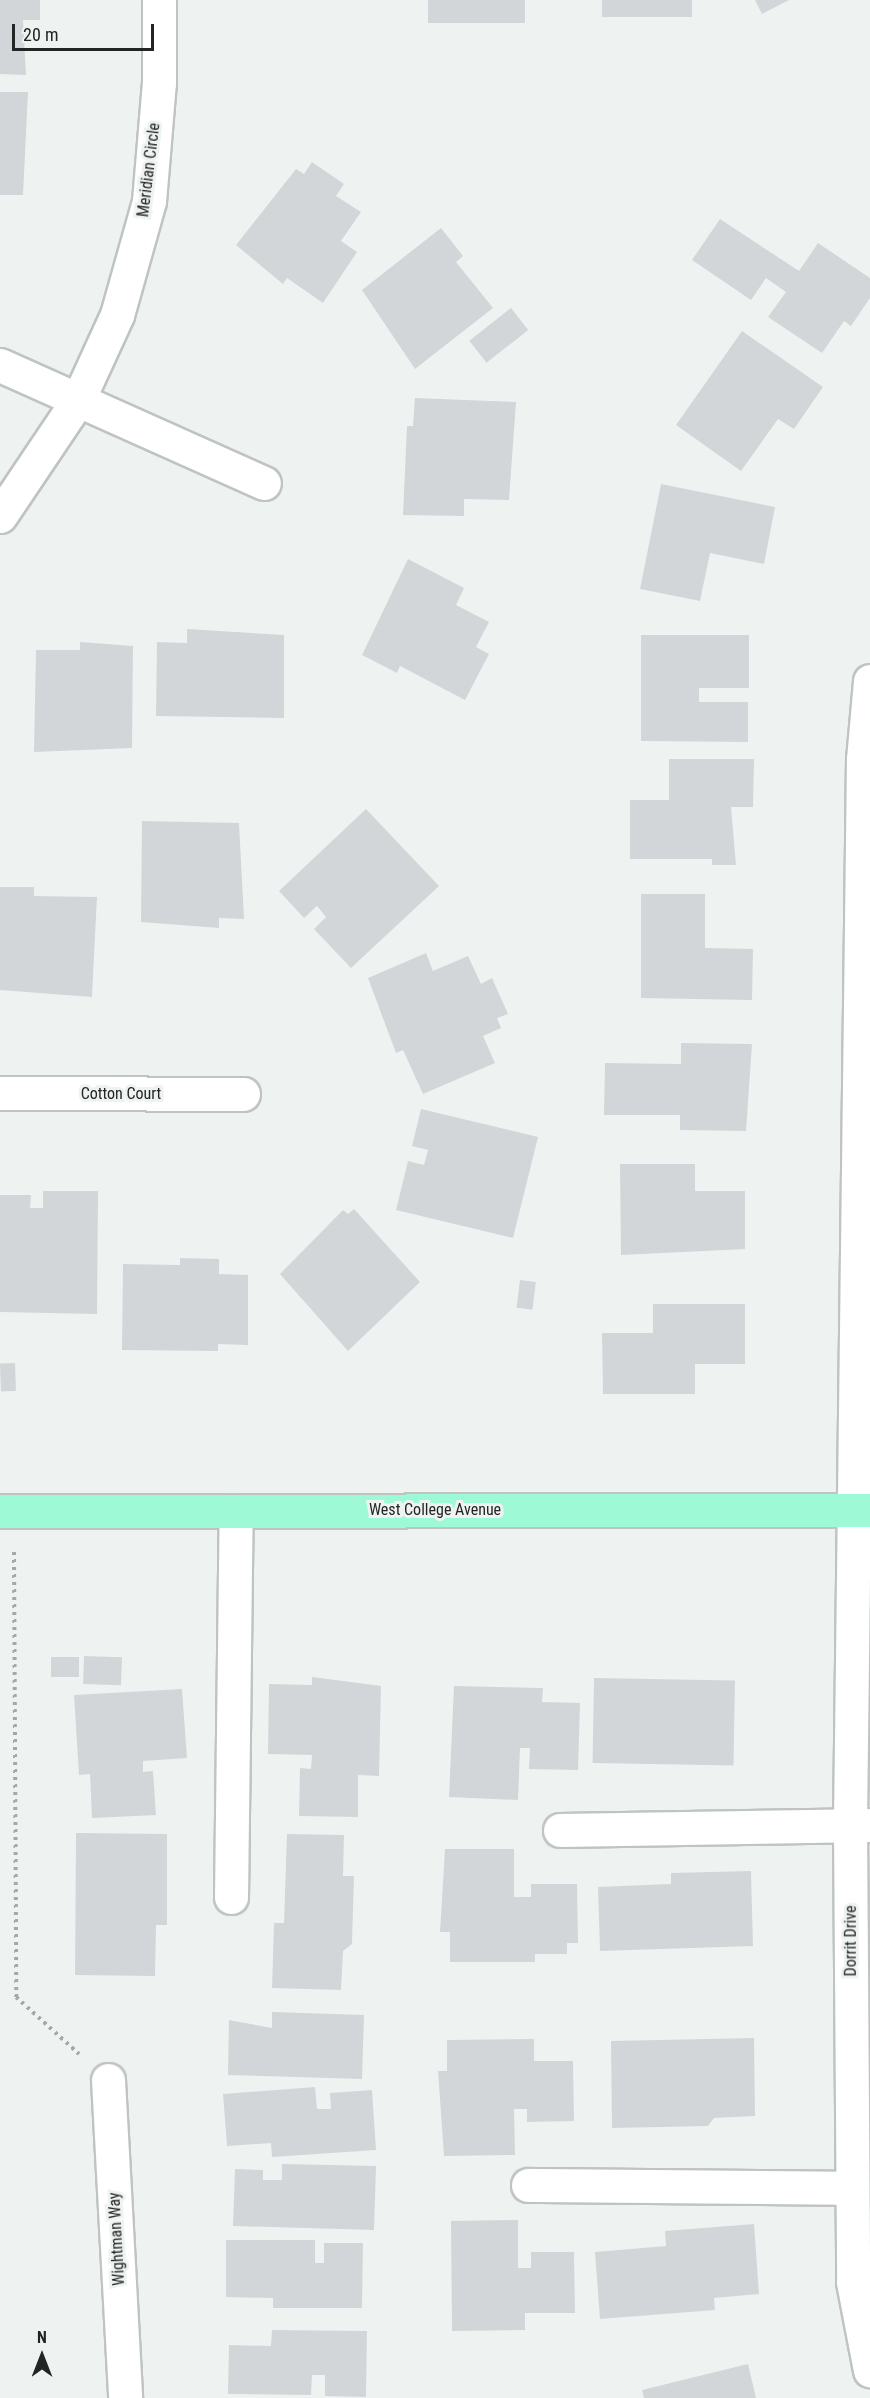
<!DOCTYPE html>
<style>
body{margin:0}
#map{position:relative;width:870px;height:2398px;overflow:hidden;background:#eef3f2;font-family:"Roboto Condensed",sans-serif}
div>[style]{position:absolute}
.building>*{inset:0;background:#d2d6d8;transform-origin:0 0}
.path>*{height:4px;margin-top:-2px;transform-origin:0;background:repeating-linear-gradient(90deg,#a5a8a8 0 3px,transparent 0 7.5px)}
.roads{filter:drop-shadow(2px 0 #bfc4c3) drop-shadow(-2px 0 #bfc4c3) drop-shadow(0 2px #bfc4c3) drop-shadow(0 -2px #bfc4c3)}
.minor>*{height:33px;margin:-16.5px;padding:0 16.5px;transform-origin:16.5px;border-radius:16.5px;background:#fff}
.major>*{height:33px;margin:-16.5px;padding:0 16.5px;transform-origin:16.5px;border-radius:16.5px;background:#9efad6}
span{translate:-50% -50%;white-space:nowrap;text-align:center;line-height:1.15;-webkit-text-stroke:6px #eef3f2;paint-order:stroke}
.street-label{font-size:16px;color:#232424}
.north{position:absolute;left:12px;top:2326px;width:60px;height:60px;-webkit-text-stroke:4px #eef3f2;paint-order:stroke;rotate:0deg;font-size:16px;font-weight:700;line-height:24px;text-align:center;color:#232424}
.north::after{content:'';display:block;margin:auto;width:21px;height:27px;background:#232424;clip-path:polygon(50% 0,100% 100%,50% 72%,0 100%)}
.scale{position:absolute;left:12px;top:24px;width:142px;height:27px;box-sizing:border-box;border:3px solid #232424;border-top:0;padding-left:8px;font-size:18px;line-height:21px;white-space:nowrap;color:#232424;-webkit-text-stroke:4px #eef3f2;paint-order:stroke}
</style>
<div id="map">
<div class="building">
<i style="clip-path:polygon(0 0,40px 0,40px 20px,23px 20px,26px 75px,0 74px)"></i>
<i style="left:428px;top:0;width:97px;height:23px"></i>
<i style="left:602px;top:0;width:90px;height:17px"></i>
<i style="clip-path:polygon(755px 0,789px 0,762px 14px)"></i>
<i style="clip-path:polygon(0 92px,28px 92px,23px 195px,0 195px)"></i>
<i style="clip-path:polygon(312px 162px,344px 184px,336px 196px,361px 212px,341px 241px,357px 252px,323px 303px,287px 278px,283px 284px,236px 245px,296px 169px,304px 174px)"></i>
<i style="clip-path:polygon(720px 219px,799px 271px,818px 243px,870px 278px,870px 298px,851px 326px,844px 321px,822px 353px,768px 317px,786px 292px,766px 278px,751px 300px,692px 260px)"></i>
<i style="clip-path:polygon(441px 228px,463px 256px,456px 262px,493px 308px,415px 369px,362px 290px)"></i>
<i style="left:511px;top:308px;width:28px;height:53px;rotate:52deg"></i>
<i style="clip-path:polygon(742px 331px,823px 387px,794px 429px,778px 419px,741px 471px,676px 425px)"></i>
<i style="clip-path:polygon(415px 398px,516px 402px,509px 500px,464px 499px,464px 516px,403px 515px,407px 426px,413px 426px)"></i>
<i style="clip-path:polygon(661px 484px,775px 507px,764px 564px,710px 553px,700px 601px,640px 589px)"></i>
<i style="clip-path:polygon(408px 559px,464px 588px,456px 605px,489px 622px,476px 647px,489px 654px,465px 700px,400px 666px,397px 673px,362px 655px)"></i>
<i style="clip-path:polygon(187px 629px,284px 635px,284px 718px,156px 716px,157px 642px,187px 643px)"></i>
<i style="clip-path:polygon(641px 635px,749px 635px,749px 688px,699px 688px,699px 702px,748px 702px,748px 742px,641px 741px)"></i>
<i style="clip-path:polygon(80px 642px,133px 646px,132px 748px,34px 752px,36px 650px,80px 650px)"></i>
<i style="clip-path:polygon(669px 759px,754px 759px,753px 807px,731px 807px,736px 865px,712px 865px,712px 859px,630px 859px,630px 800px,669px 800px)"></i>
<i style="clip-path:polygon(366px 809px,439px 886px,351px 968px,314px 929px,326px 917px,317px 906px,304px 918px,279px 891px)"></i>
<i style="clip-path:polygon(142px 821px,239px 823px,244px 919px,219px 918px,219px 928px,141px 922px)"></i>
<i style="clip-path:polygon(0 887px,34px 887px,34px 896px,97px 897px,92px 997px,0 990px)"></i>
<i style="clip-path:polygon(641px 894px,705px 894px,705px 948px,753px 949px,752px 1000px,641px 998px)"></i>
<i style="clip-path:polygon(426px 953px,433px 971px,468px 956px,481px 984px,492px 978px,508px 1014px,497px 1018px,501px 1028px,483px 1036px,495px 1063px,423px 1094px,403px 1050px,396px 1053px,368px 978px)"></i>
<i style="clip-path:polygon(681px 1043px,752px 1044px,746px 1131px,680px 1130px,680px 1115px,604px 1115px,605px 1063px,681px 1064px)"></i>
<i style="clip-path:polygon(421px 1109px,538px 1137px,513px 1238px,396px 1210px,408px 1161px,424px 1165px,428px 1150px,412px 1146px)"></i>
<i style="clip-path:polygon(620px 1164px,695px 1164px,695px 1191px,745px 1191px,745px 1249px,621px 1255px)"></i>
<i style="clip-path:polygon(43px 1191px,98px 1191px,97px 1314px,0 1312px,0 1195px,31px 1195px,30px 1208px,43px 1208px)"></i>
<i style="clip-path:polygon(354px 1209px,420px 1282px,348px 1351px,280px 1274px,343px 1210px,348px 1214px)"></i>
<i style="clip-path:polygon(180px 1258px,219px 1259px,219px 1274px,248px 1275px,248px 1345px,218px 1344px,218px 1351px,122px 1350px,123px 1264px,180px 1265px)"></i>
<i style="left:520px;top:1280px;width:16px;height:28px;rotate:7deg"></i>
<i style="clip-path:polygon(653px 1304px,745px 1304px,745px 1364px,695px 1364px,695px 1394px,603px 1394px,602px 1333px,653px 1333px)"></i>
<i style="left:15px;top:1363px;width:28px;height:15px;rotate:88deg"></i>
<i style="left:84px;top:1656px;width:38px;height:28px;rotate:2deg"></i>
<i style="left:51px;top:1657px;width:28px;height:20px"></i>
<i style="clip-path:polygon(312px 1677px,381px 1686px,379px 1776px,358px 1775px,358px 1817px,299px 1816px,300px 1768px,311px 1769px,312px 1755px,268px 1754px,269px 1684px,312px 1685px)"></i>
<i style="left:594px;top:1678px;width:141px;height:85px;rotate:1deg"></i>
<i style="clip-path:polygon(454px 1686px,543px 1688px,542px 1702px,580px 1703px,578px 1770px,529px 1769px,530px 1748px,520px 1748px,518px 1800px,449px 1797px)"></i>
<i style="clip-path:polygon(182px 1689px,187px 1758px,143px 1761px,143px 1772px,153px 1771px,156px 1815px,92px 1818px,90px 1774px,79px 1775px,74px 1695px)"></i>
<i style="clip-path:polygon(76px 1833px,167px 1834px,167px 1925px,156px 1925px,155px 1976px,75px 1975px)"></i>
<i style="clip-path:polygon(287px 1834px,344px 1835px,343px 1876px,354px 1876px,352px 1944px,343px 1951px,341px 1990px,272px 1988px,274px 1923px,284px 1923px)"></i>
<i style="clip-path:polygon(445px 1849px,514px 1849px,514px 1897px,531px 1897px,531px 1884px,577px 1884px,578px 1943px,567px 1943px,567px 1954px,535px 1954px,535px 1962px,450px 1962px,450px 1932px,440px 1932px)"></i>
<i style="clip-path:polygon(751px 1871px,753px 1946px,600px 1951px,598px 1887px,671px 1884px,671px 1873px)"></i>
<i style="clip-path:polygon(272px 2012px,364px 2015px,362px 2079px,228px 2075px,229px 2020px,272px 2028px)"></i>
<i style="clip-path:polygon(754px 2038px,755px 2116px,714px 2118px,708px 2126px,612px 2128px,611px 2041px)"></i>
<i style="clip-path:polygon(534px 2039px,534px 2061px,573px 2061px,574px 2121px,527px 2122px,527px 2109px,514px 2109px,515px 2155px,444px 2156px,438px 2071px,447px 2071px,447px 2040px)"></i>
<i style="clip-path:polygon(315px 2087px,317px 2109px,331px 2109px,330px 2093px,372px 2090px,376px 2150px,272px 2157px,271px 2143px,227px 2146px,223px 2094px)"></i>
<i style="clip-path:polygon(282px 2164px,376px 2166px,374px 2230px,233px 2226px,235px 2169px,263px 2170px,263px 2180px,282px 2180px)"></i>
<i style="clip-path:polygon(518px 2220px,518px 2268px,531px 2268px,531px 2252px,574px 2252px,575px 2313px,525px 2313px,525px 2330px,452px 2331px,451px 2221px)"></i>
<i style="clip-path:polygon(754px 2224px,759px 2294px,714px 2298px,715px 2310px,600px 2319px,595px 2252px,666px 2246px,665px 2231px)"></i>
<i style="clip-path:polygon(226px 2240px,315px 2240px,315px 2263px,324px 2263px,324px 2243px,363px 2243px,362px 2308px,273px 2308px,273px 2298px,226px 2297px)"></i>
<i style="clip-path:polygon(272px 2330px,367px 2331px,366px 2397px,325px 2396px,325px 2375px,312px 2375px,311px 2395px,228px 2394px,229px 2345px,271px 2346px)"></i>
<i style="clip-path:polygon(748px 2364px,756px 2398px,644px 2398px,642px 2390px)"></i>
</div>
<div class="path">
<i style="left:14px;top:1552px;width:445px;rotate:89.7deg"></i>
<i style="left:16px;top:1997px;width:85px;rotate:42.1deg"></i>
</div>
<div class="roads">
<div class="minor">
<i style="left:0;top:365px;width:289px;rotate:24.1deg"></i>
<i style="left:0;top:516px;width:140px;rotate:-56.1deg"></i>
<i style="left:78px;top:400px;width:94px;rotate:-65.4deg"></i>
<i style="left:117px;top:315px;width:118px;rotate:-74.3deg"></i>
<i style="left:149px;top:201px;width:118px;rotate:-85.2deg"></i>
<i style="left:159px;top:83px;width:83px;rotate:-90deg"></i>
<i style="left:870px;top:681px;width:78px;rotate:95.1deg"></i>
<i style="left:863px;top:759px;width:1066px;rotate:90.7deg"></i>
<i style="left:850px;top:1825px;width:457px;rotate:89.6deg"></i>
<i style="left:853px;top:2282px;width:90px;rotate:79.1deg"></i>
<i style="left:0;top:1093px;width:243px;rotate:0.2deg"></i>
<i style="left:560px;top:1830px;width:310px;rotate:-0.9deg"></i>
<i style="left:231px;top:1897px;width:386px;rotate:-89.3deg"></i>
<i style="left:108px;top:2080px;width:318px;rotate:86.9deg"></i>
<i style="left:528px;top:2185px;width:324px;rotate:0.5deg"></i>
</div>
<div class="major">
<i style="left:0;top:1511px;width:870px;rotate:-0.07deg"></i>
</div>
</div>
<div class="street-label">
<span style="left:149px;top:170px;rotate:-83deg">Meridian Circle</span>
<span style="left:121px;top:1094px">Cotton Court</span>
<span style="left:435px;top:1510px">West College Avenue</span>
<span style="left:851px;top:1941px;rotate:-90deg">Dorrit Drive</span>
<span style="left:117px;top:2239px;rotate:-93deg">Wightman Way</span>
</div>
<div class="north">N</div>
<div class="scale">20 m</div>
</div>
